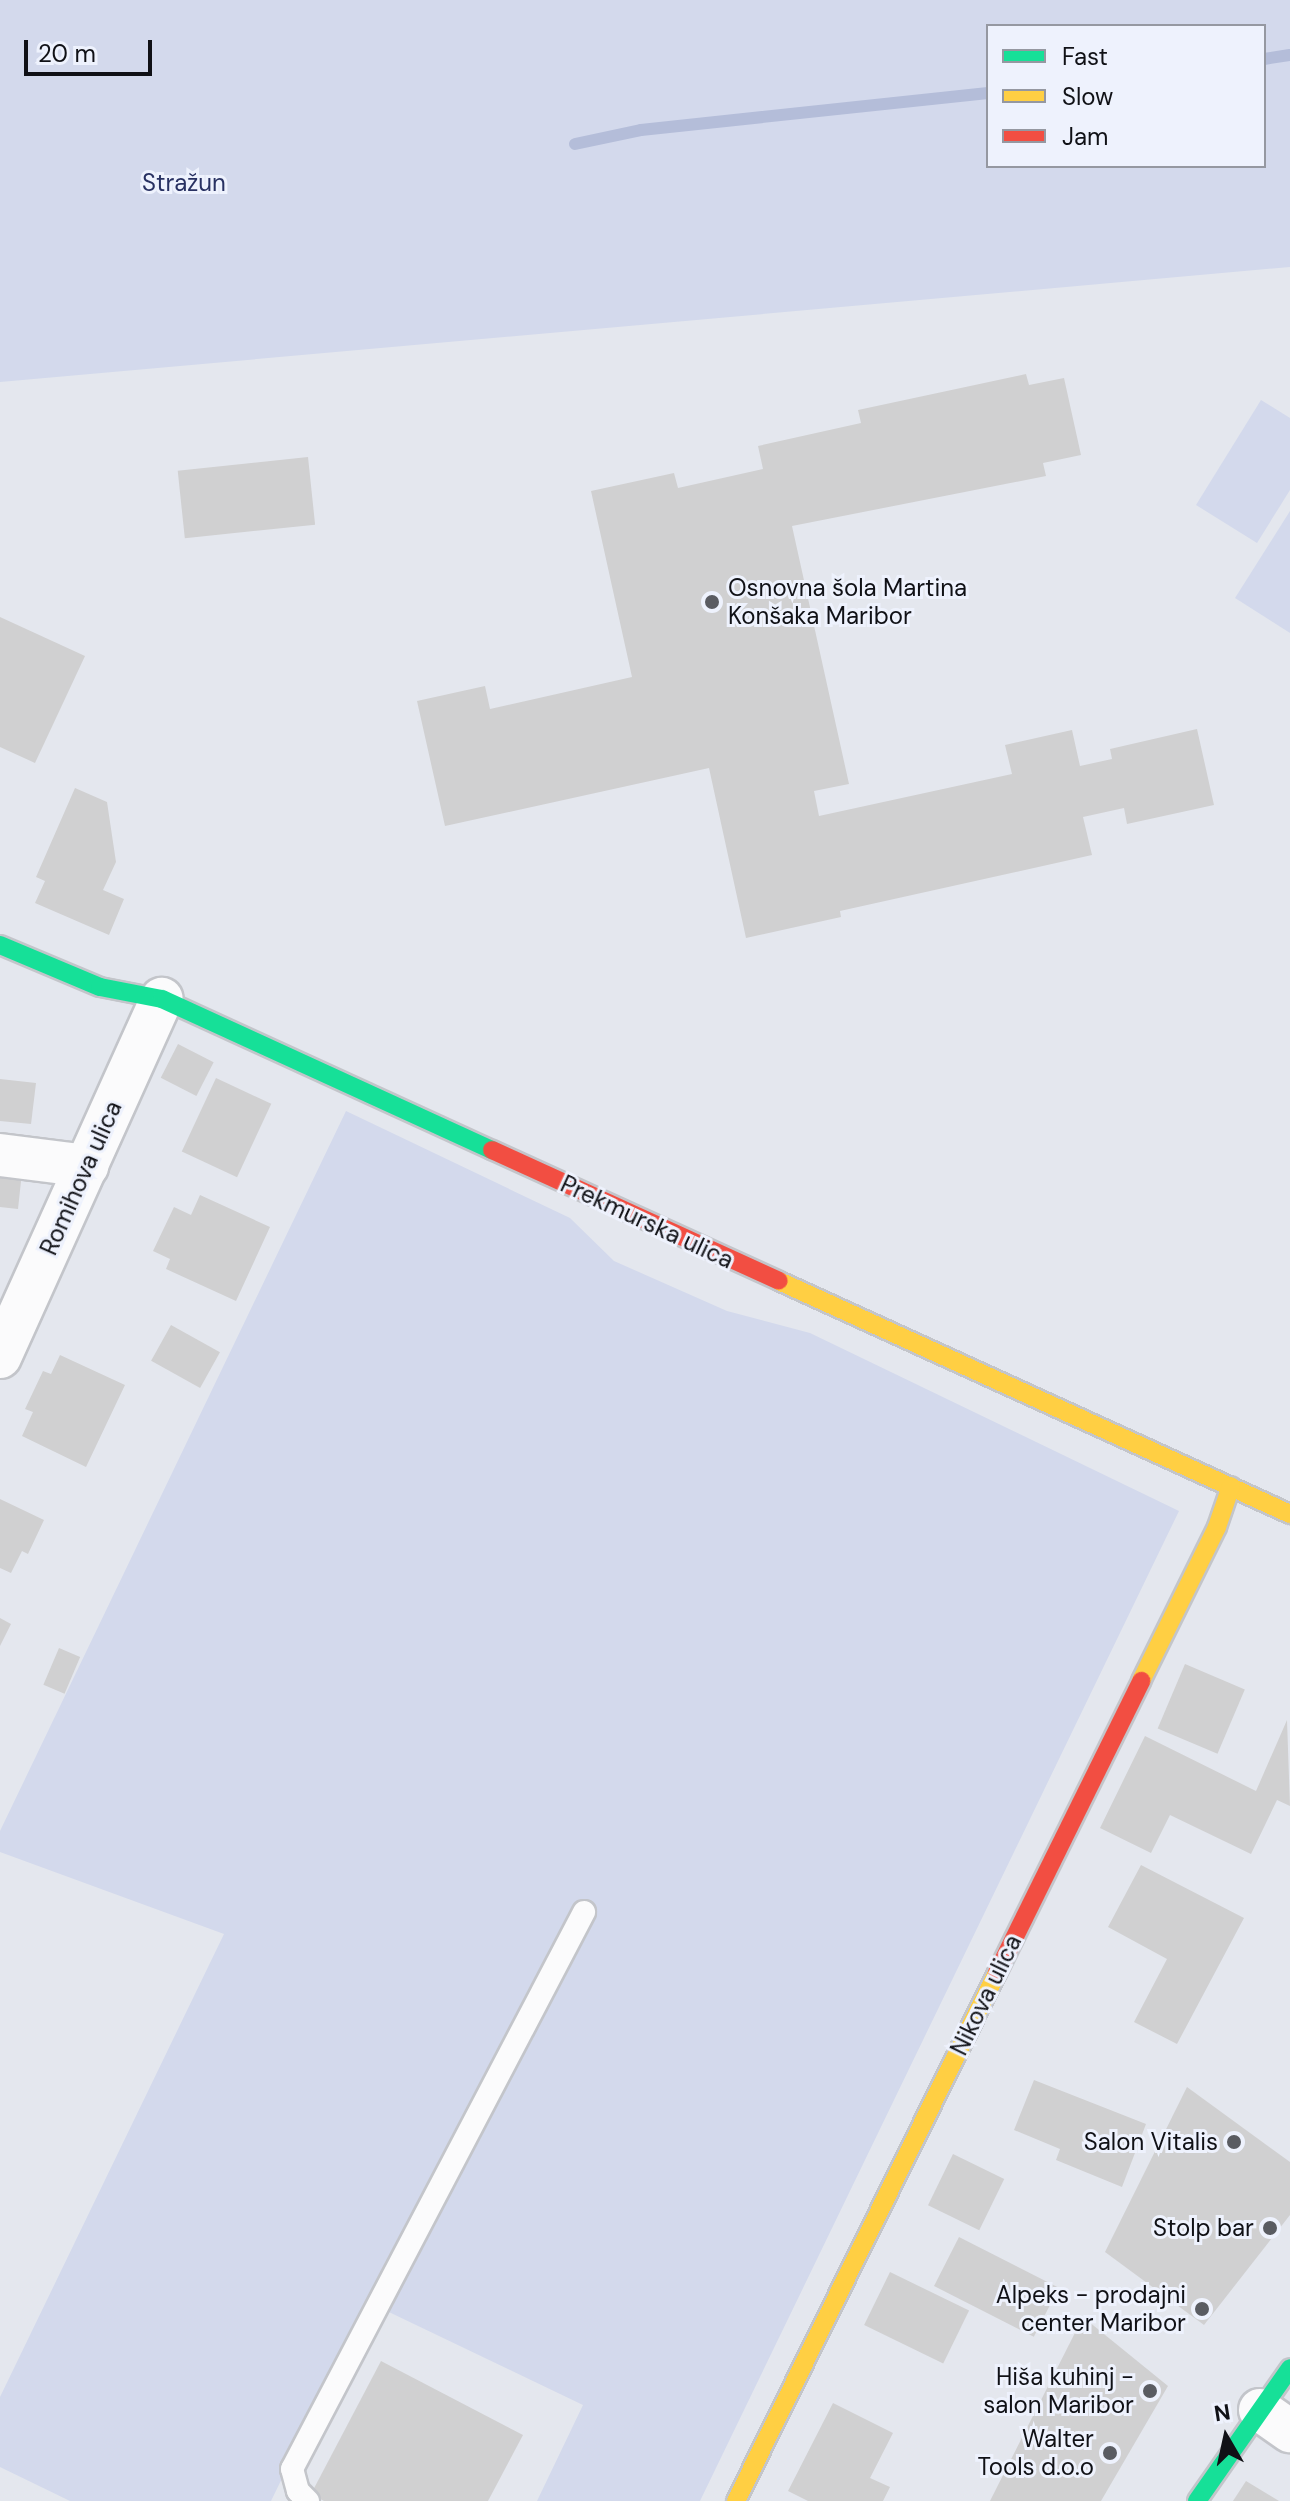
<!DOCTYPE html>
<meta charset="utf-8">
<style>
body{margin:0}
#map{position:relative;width:1290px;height:2501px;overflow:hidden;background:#e4e7ee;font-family:"DM Sans",sans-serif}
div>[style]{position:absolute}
.green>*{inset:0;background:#d3d9ec}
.stream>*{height:12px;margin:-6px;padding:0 6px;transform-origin:6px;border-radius:6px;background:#b4bdd9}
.building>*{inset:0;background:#d0d0d1;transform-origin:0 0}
.roads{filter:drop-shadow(2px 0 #c3c5ca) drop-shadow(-2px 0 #c3c5ca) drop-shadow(0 2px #c3c5ca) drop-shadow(0 -2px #c3c5ca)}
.lane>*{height:22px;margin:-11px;padding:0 11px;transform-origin:11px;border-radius:11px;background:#fbfbfc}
.street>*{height:42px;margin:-21px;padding:0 21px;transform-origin:21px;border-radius:21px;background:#fbfbfc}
.fast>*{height:18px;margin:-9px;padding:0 9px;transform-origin:9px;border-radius:9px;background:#16e098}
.slow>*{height:18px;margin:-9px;padding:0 9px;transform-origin:9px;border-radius:9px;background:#ffcf43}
.jam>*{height:18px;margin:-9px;padding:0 9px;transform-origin:9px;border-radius:9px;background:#f24e42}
.dots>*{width:22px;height:22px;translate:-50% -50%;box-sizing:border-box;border:4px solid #eef2fd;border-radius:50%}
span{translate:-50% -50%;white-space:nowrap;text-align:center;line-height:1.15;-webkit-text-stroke:6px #eef2fd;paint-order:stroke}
.park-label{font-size:24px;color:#283162}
.poi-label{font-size:24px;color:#101116}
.left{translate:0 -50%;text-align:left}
.right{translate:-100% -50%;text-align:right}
.street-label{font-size:24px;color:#101116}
.legend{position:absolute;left:986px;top:24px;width:280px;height:144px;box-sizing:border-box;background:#eef2fd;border:2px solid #9598a1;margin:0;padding:10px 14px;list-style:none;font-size:24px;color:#101116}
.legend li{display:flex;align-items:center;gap:16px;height:40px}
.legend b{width:40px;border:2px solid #9598a1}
.north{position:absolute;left:1186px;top:2397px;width:80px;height:80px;-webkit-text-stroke:6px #eef2fd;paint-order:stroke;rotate:351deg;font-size:22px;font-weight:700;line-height:32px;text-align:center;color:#101116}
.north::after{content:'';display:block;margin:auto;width:28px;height:36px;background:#101116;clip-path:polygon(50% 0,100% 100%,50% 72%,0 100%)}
.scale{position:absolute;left:24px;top:40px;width:128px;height:36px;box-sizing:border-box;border:4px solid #101116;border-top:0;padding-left:10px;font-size:24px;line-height:28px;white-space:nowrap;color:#101116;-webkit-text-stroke:6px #eef2fd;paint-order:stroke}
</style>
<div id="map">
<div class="green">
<i style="clip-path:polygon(evenodd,0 0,1290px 0,1290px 267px,0 382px,0 0,988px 26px,1264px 26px,1264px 166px,988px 166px,988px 26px)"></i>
<i style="clip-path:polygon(1261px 400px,1290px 418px,1290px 490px,1257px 543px,1196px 505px)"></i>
<i style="clip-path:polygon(1290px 511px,1290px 633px,1235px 598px)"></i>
<i style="clip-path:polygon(346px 1111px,570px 1218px,614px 1261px,727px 1311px,810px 1333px,1179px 1511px,700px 2501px,537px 2501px,583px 2405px,368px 2302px,271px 2501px,70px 2501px,0 2467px,0 2397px,224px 1934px,0 1852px,0 1831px)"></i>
</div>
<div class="stream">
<i style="left:1264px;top:59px;width:26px;rotate:-9deg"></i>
<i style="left:575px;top:144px;width:67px;rotate:-12deg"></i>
<i style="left:641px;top:130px;width:349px;rotate:-6.1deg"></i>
</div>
<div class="building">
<i style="clip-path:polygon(1026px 374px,1029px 385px,1064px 378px,1081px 455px,1043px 463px,1046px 476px,792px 526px,849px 784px,814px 791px,819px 816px,1012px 774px,1005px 745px,1072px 730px,1080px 766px,1112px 759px,1110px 749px,1197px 729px,1214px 805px,1127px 824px,1124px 808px,1083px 817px,1092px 855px,840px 911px,841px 917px,746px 938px,709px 768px,445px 826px,417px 701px,485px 686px,490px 709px,632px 677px,591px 491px,674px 473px,678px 488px,763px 469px,758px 446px,861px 423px,858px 410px)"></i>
<i style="left:308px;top:457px;width:68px;height:131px;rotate:84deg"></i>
<i style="clip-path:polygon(0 617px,85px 656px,35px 763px,0 747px)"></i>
<i style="clip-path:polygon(75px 788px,107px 802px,116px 862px,103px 890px,124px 899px,109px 935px,35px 903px,45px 881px,36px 877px)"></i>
<i style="left:178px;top:1044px;width:40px;height:38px;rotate:27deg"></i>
<i style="left:216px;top:1078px;width:61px;height:81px;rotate:25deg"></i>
<i style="clip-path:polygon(0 1079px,36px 1083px,31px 1124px,0 1121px)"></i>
<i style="clip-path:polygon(0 1170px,22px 1172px,18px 1209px,0 1207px)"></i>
<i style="clip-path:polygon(200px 1195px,270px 1227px,236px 1301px,166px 1269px,170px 1259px,153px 1251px,174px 1207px,191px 1215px)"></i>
<i style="left:171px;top:1325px;width:56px;height:41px;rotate:29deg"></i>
<i style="clip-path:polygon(60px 1355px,125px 1385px,86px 1467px,22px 1436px,33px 1412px,25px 1409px,43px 1371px,51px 1374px)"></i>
<i style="clip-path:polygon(0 1499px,44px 1520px,28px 1554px,22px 1551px,11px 1573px,0 1568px)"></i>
<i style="clip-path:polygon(0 1618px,11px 1624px,0 1646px)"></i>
<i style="left:59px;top:1648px;width:23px;height:40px;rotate:23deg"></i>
<i style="left:1185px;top:1664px;width:65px;height:70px;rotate:23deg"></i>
<i style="clip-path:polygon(1287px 1720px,1290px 1806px,1277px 1800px,1251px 1854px,1170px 1815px,1151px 1853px,1100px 1828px,1145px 1736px,1256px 1791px)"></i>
<i style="clip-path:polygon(1141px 1865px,1244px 1918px,1177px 2044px,1134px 2022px,1167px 1959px,1108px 1927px)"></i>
<i style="clip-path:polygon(1034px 2080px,1146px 2124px,1122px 2187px,1056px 2160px,1060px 2149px,1014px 2130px)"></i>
<i style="clip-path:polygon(1187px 2087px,1290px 2162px,1290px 2215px,1204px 2325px,1105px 2252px)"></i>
<i style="left:953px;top:2154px;width:57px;height:57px;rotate:26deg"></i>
<i style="left:959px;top:2237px;width:112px;height:55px;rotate:27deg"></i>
<i style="left:890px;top:2272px;width:88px;height:59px;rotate:26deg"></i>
<i style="clip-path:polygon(1083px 2317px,1168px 2386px,1101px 2501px,990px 2501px)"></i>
<i style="clip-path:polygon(381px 2361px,523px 2435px,488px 2501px,324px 2501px,311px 2494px)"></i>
<i style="clip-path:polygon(833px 2403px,893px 2433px,870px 2478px,890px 2487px,883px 2501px,808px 2501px,788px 2491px)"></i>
<i style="clip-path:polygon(1246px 2481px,1279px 2501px,1233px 2501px)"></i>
</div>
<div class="roads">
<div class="lane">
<i style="left:308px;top:2501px;width:14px;rotate:-135deg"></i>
<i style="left:298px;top:2491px;width:23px;rotate:-105deg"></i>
<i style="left:292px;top:2469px;width:629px;rotate:-62.33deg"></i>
</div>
<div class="street">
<i style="left:0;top:1155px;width:88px;rotate:7.2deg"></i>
<i style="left:0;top:1357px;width:393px;rotate:-65.7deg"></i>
<i style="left:1260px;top:2410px;width:37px;rotate:35deg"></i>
</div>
<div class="fast">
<i style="left:0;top:945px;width:108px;rotate:22.8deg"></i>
<i style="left:100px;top:987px;width:63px;rotate:11deg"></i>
<i style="left:162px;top:999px;width:363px;rotate:24.6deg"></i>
<i style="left:1197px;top:2501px;width:162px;rotate:-55deg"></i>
</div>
<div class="slow">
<i style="left:779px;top:1281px;width:562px;rotate:24.51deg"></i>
<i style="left:1141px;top:1681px;width:172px;rotate:-63.7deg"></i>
<i style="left:1217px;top:1527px;width:43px;rotate:-71.1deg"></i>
<i style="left:736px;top:2501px;width:589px;rotate:-63.7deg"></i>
</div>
<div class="jam">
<i style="left:492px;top:1150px;width:315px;rotate:24.5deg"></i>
<i style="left:997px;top:1973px;width:326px;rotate:-63.7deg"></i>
</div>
</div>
<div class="dots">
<i style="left:712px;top:602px;background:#5a5c62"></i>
<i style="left:1234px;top:2142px;background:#5a5c62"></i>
<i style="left:1270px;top:2228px;background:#5a5c62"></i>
<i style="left:1202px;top:2309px;background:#5a5c62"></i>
<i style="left:1150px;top:2391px;background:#5a5c62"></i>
<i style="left:1110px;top:2453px;background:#5a5c62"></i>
</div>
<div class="park-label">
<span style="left:184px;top:183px">Stražun</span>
</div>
<div class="poi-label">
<span class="left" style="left:728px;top:602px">Osnovna šola Martina<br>Konšaka Maribor</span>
<span class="right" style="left:1218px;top:2142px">Salon Vitalis</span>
<span class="right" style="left:1254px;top:2228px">Stolp bar</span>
<span class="right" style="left:1186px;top:2309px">Alpeks - prodajni<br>center Maribor</span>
<span class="right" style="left:1134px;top:2391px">Hiša kuhinj -<br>salon Maribor</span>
<span class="right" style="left:1094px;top:2453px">Walter<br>Tools d.o.o</span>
</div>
<div class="street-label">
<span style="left:81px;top:1178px;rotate:-66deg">Romihova ulica</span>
<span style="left:647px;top:1222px;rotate:25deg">Prekmurska ulica</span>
<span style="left:986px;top:1995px;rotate:-64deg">Nikova ulica</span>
</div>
<ul class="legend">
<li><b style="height:10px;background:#16e098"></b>Fast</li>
<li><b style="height:10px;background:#ffcf43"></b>Slow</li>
<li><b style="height:10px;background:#f24e42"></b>Jam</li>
</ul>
<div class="north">N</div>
<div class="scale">20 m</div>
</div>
